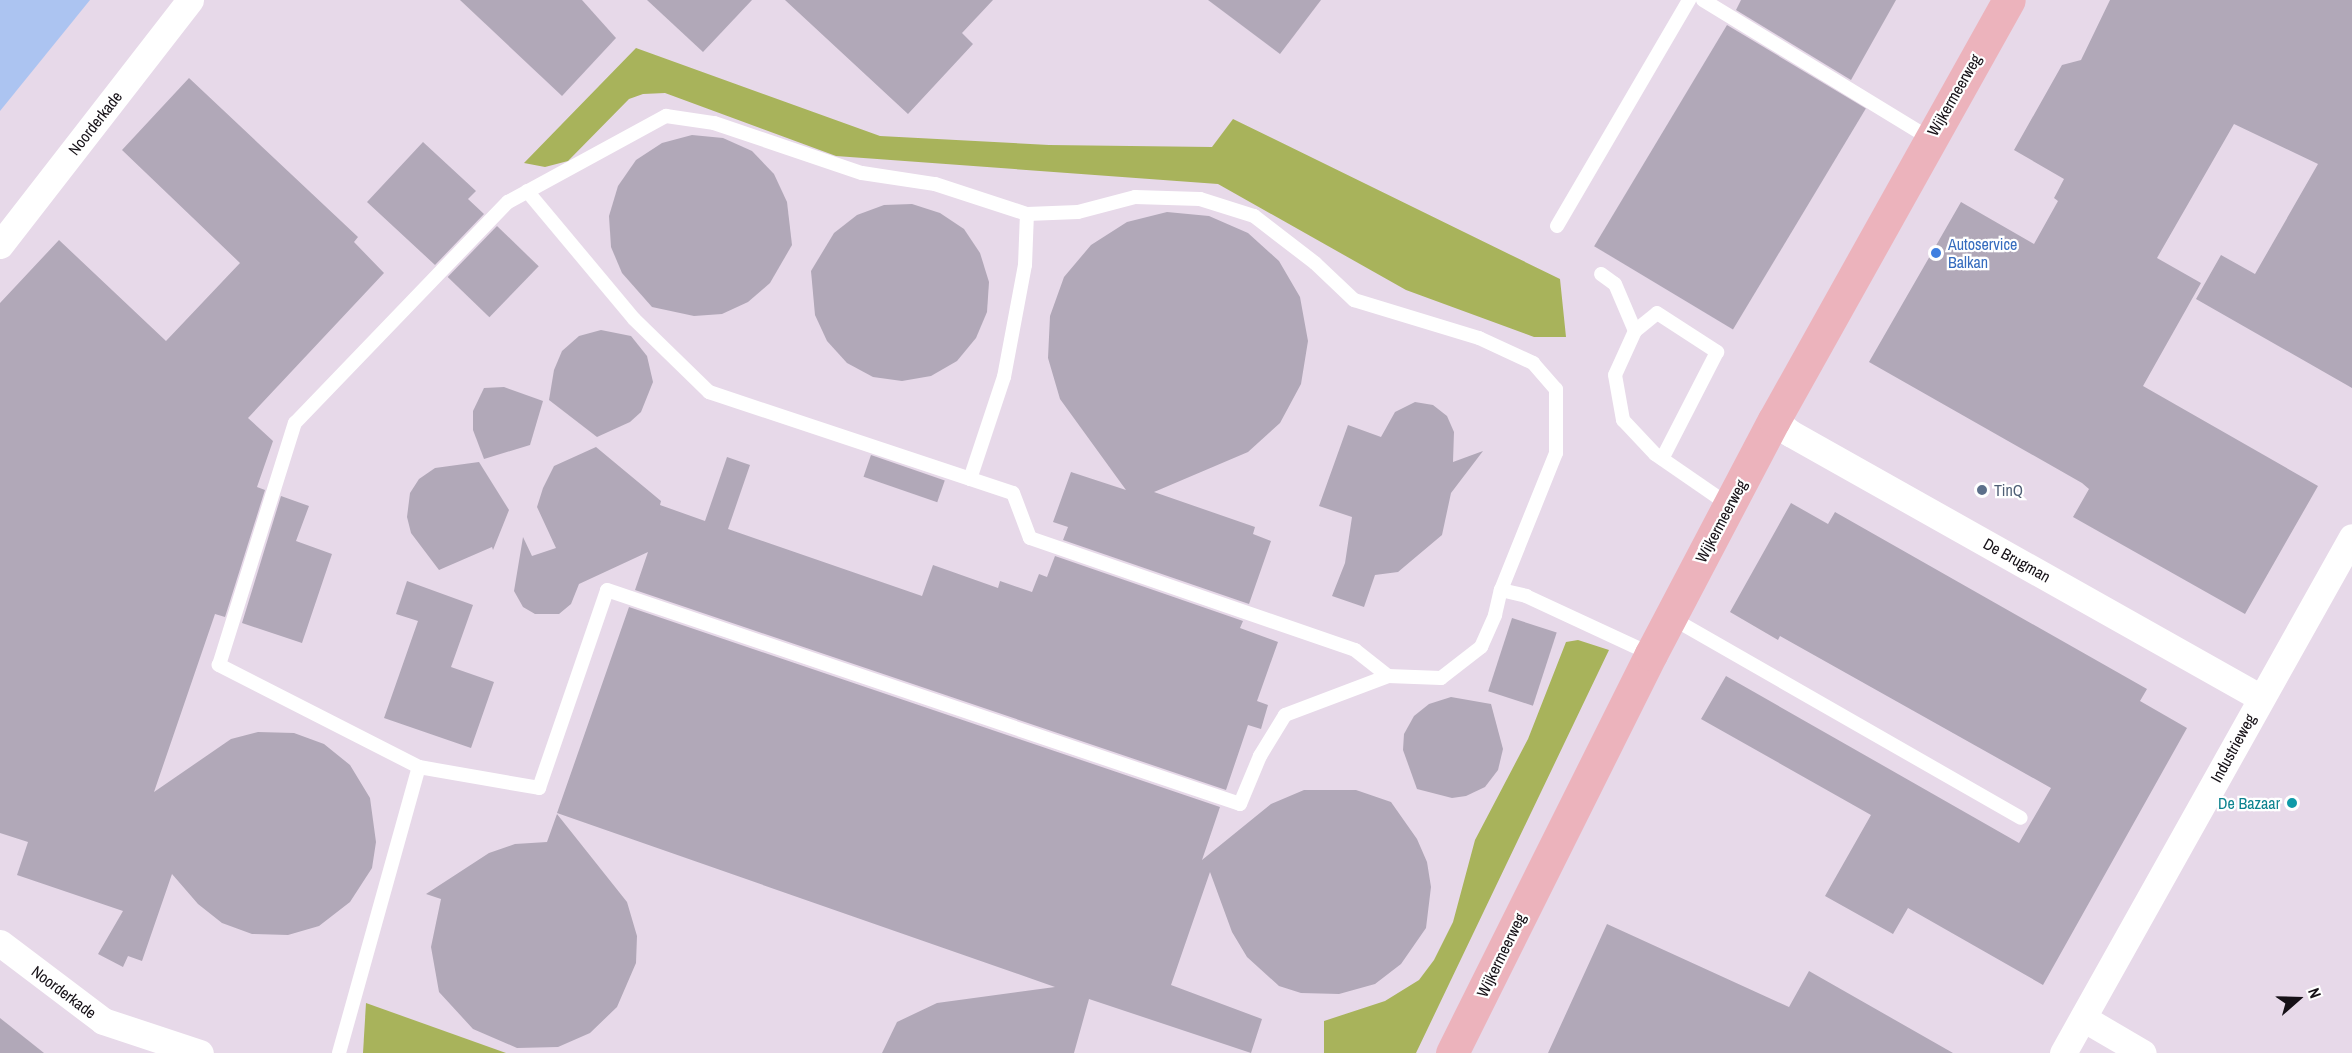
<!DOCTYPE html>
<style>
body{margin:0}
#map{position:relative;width:2352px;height:1053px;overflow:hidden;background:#e7d9e9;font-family:"Archivo Narrow",sans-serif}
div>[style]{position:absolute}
.forest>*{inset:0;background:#a8b35b}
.water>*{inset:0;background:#acc4f1}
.building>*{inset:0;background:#b1a8b8;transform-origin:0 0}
.service>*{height:14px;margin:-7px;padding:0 7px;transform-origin:7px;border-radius:7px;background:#fff}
.minor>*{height:27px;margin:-13.5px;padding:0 13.5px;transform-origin:13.5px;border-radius:13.5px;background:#fff}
.primary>*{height:33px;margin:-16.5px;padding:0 16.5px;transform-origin:16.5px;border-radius:16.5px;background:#ecb3bc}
.dots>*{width:16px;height:16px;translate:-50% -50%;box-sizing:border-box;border:3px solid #fff;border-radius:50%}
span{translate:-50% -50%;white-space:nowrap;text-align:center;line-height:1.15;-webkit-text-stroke:4.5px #fff;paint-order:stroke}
.street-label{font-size:16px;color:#161117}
.shop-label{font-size:16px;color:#366cbe}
.left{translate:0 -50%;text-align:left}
.service-label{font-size:16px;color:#4e5e75}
.culture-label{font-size:16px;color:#0d838f}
.right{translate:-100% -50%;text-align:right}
.north{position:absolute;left:2268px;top:969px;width:60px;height:60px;-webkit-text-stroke:4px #fff;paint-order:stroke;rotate:70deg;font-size:16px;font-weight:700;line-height:24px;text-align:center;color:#161117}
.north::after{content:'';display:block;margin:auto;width:21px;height:27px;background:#161117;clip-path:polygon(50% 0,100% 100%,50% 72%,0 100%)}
</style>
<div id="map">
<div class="forest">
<i style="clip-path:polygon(636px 48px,880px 136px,1049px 145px,1212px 147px,1233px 119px,1560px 279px,1566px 337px,1534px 337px,1406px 290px,1218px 184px,836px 156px,665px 93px,643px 94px,629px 99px,568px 161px,545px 167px,524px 163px)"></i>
<i style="clip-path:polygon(1578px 640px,1609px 650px,1416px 1053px,1324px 1053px,1324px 1021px,1385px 1001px,1419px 980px,1434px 960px,1453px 922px,1475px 840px,1528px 739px,1566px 642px)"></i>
<i style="clip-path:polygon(366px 1003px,506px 1053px,363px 1053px)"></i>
</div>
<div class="water">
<i style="clip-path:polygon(0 0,90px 0,0 111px)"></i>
</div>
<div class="building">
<i style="clip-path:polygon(460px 0,582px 0,616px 38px,562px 96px)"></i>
<i style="clip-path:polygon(647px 0,752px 0,703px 52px)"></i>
<i style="clip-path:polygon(785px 0,993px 0,962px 33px,973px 44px,908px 114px)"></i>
<i style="clip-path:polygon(1208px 0,1321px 0,1280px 54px)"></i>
<i style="clip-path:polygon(1741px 0,1896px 0,1851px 80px,1736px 10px)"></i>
<i style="clip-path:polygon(2110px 0,2352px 0,2352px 388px,2196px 299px,2221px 255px,2255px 274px,2318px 164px,2234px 124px,2157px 258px,2201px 283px,2143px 386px,2318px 486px,2245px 614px,2073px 517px,2089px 489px,2082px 483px,1869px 362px,1961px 202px,2034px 244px,2058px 201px,2054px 198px,2064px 179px,2014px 150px,2062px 65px,2081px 60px)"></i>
<i style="left:1727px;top:25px;width:162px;height:258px;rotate:31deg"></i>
<i style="clip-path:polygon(189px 78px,358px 237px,354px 242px,384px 273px,248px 418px,273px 441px,257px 487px,265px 490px,225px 617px,215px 614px,154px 792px,231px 739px,258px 732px,294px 733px,324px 744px,350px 765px,370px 798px,376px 842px,372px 868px,350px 902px,319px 926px,288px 935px,252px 934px,222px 923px,198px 904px,172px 874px,142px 961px,128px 956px,123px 967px,98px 954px,123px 911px,17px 875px,28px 842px,0 833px,0 303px,59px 240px,166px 341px,240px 263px,122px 150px)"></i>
<i style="clip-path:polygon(692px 135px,723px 138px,752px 151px,774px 174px,787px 202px,792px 245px,770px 283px,748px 302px,722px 314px,694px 316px,652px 307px,622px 273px,611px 247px,609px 216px,618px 186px,636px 160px,662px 143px)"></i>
<i style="clip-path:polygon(423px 142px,476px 191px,468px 199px,484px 214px,435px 265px,367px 202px)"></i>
<i style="clip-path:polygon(912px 204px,940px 213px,964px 229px,980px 253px,989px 282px,987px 312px,976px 338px,957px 361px,931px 376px,902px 381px,873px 377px,847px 363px,827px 341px,815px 315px,811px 271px,834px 233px,857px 215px,884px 205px)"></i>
<i style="clip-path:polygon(1167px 212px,1209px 216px,1248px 233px,1279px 261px,1300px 297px,1308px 341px,1301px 384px,1280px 423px,1248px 452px,1154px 492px,1255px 527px,1253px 534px,1271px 541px,1249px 604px,1063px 540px,1068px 527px,1053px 522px,1071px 472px,1126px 490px,1060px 399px,1048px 358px,1050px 316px,1064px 277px,1091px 245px,1127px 222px)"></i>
<i style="left:497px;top:226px;width:58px;height:71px;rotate:44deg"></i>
<i style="clip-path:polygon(601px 330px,631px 336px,647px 356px,653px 382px,641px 412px,630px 422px,597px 437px,549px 400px,554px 370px,562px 351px,579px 336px)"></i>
<i style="clip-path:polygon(504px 387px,543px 401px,530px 445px,484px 459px,473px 430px,473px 411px,484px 388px)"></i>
<i style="clip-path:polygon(1415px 402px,1433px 405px,1447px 416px,1454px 432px,1453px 462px,1483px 451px,1451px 493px,1442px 535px,1398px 572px,1375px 575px,1364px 607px,1332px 596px,1345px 563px,1352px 517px,1319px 506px,1348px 425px,1381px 437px,1395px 412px)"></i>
<i style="clip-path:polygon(596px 447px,661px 501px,660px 505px,705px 521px,727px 457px,750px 465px,728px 529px,922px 596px,933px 565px,998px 588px,1000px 581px,1032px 592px,1039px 574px,1047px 577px,1055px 556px,1243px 621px,1240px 628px,1278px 642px,1257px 701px,1268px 705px,1261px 729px,1248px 725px,1226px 790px,635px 590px,648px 552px,579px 584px,571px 604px,559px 614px,535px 614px,523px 607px,514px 591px,523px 537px,532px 556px,556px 548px,537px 507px,543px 488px,554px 466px)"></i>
<i style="left:871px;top:455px;width:78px;height:23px;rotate:19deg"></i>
<i style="clip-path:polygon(479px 462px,509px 510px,493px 550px,492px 547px,439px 570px,411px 533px,407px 517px,410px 493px,419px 479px,435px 468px)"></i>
<i style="clip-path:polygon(281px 496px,309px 506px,296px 541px,332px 554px,302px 643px,242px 623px)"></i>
<i style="clip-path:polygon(1791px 503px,1828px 524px,1835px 512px,2147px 689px,2140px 701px,2187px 728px,2043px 985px,1908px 908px,1893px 934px,1825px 896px,1871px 815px,1701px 719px,1726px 676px,2019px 843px,2051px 788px,1780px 636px,1778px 640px,1730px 612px)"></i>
<i style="clip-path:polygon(407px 581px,473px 605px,451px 667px,494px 682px,471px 748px,384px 718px,418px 621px,396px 614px)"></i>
<i style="clip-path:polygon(629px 607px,1220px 807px,1202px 860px,1271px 804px,1304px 790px,1356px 790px,1391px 802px,1417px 839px,1427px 862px,1431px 887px,1426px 928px,1401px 964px,1375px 984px,1339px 994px,1301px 993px,1279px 986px,1247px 957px,1232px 932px,1210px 872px,1171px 985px,1262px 1019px,1251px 1053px,1089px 999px,1074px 1053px,882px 1053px,897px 1022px,937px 1003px,1055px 987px,557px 813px)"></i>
<i style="left:1512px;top:618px;width:47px;height:77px;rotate:18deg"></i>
<i style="clip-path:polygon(1451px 697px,1491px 704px,1503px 749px,1498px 770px,1485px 787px,1466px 796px,1452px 798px,1417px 789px,1403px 750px,1404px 734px,1414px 716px,1429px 704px)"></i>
<i style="clip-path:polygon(557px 814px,627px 902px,637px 936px,636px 963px,617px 1007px,590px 1033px,558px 1047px,517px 1048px,473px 1029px,439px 992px,431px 947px,441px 899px,426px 894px,489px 853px,515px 844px,547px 842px)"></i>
<i style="clip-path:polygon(1607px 924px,1789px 1007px,1809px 971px,1953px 1053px,1548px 1053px)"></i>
<i style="clip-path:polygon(0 1018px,44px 1053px,0 1053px)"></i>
</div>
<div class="service">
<i style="left:1703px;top:0;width:265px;rotate:31.4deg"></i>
<i style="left:527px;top:191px;width:167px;rotate:50.1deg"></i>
<i style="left:634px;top:319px;width:105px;rotate:44.2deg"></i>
<i style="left:709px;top:392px;width:320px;rotate:18.4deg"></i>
<i style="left:1013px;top:493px;width:48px;rotate:69.3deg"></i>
<i style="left:1030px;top:538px;width:344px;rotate:19deg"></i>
<i style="left:1355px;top:650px;width:42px;rotate:38.2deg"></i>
<i style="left:1557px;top:226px;width:262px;rotate:-59.7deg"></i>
<i style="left:1601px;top:274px;width:17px;rotate:36deg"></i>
<i style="left:1615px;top:284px;width:51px;rotate:66.9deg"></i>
<i style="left:1635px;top:331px;width:48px;rotate:114.4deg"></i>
<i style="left:1615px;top:375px;width:46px;rotate:79.9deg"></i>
<i style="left:1623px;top:420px;width:47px;rotate:46.7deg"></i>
<i style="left:1655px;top:454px;width:90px;rotate:34.6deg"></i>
<i style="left:1635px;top:331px;width:28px;rotate:-39deg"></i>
<i style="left:1657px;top:313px;width:72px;rotate:33deg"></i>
<i style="left:1717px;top:352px;width:120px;rotate:117.2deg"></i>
<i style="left:970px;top:479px;width:108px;rotate:-71.6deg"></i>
<i style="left:1004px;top:377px;width:114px;rotate:-79.4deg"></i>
<i style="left:1025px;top:265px;width:51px;rotate:-87.8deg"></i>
<i style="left:1670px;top:617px;width:404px;rotate:29.8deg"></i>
<i style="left:419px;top:767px;width:225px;rotate:-153deg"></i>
<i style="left:219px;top:665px;width:254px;rotate:-72.6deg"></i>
<i style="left:295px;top:423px;width:307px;rotate:-46.1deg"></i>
<i style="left:508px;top:202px;width:180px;rotate:-28.6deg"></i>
<i style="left:666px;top:116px;width:49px;rotate:8.3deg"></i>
<i style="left:714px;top:123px;width:156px;rotate:18.7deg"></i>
<i style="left:862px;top:173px;width:74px;rotate:8.6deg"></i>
<i style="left:935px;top:184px;width:97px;rotate:18.1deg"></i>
<i style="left:1027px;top:214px;width:51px;rotate:-2.2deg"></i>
<i style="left:1078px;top:212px;width:59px;rotate:-14.7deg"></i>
<i style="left:1135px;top:197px;width:65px;rotate:1.8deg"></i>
<i style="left:1200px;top:199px;width:57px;rotate:17.5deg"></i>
<i style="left:1254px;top:216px;width:77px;rotate:37.6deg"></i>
<i style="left:1315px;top:263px;width:54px;rotate:43.5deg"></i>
<i style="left:1354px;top:300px;width:131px;rotate:16.9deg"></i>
<i style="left:1479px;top:338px;width:60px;rotate:24.8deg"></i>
<i style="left:1533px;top:363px;width:35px;rotate:49deg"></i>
<i style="left:1556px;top:389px;width:64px;rotate:90deg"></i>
<i style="left:1556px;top:453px;width:148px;rotate:111.9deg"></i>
<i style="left:339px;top:1053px;width:297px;rotate:-74.4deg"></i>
<i style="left:419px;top:767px;width:122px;rotate:9.9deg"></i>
<i style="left:539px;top:788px;width:209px;rotate:-71deg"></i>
<i style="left:607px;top:590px;width:668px;rotate:18.68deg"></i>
<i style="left:1240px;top:804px;width:52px;rotate:-67.4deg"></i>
<i style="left:1260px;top:756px;width:48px;rotate:-58.6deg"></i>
<i style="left:1285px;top:715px;width:110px;rotate:-20.7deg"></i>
<i style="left:1388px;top:676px;width:53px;rotate:2.2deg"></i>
<i style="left:1441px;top:678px;width:51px;rotate:-37.8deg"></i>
<i style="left:1481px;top:647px;width:35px;rotate:-66deg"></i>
<i style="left:1495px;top:615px;width:26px;rotate:-77deg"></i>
<i style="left:1501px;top:590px;width:26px;rotate:13deg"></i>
<i style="left:1526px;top:596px;width:138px;rotate:24.9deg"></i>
</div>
<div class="minor">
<i style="left:0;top:245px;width:310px;rotate:-52.2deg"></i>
<i style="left:1774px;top:420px;width:21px;rotate:39deg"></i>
<i style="left:1790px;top:433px;width:540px;rotate:29.36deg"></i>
<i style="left:0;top:943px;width:129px;rotate:37.1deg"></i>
<i style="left:103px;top:1021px;width:102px;rotate:18.3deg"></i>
<i style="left:2083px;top:1018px;width:69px;rotate:30.3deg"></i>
<i style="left:2063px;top:1053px;width:591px;rotate:-60.75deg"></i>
</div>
<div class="primary">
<i style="left:1452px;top:1053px;width:446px;rotate:-63.5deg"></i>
<i style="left:1651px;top:654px;width:264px;rotate:-62.3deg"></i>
<i style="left:1774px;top:420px;width:481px;rotate:-60.8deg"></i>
</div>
<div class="dots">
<i style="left:1936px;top:253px;background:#3f7fe0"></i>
<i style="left:1982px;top:490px;background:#5c6f8a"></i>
<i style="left:2292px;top:803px;background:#0f9aa8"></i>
</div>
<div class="street-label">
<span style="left:1954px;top:95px;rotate:-60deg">Wijkermeerweg</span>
<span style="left:95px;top:123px;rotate:-52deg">Noorderkade</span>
<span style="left:1721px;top:521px;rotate:-62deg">Wijkermeerweg</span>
<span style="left:2017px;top:560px;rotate:29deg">De Brugman</span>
<span style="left:2233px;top:748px;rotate:-61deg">Industrieweg</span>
<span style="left:1501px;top:955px;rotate:-64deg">Wijkermeerweg</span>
<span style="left:64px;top:992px;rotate:37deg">Noorderkade</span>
</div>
<div class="shop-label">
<span class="left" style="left:1948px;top:253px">Autoservice<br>Balkan</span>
</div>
<div class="service-label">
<span class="left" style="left:1994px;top:490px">TinQ</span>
</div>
<div class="culture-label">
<span class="right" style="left:2280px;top:803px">De Bazaar</span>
</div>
<div class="north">N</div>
</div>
